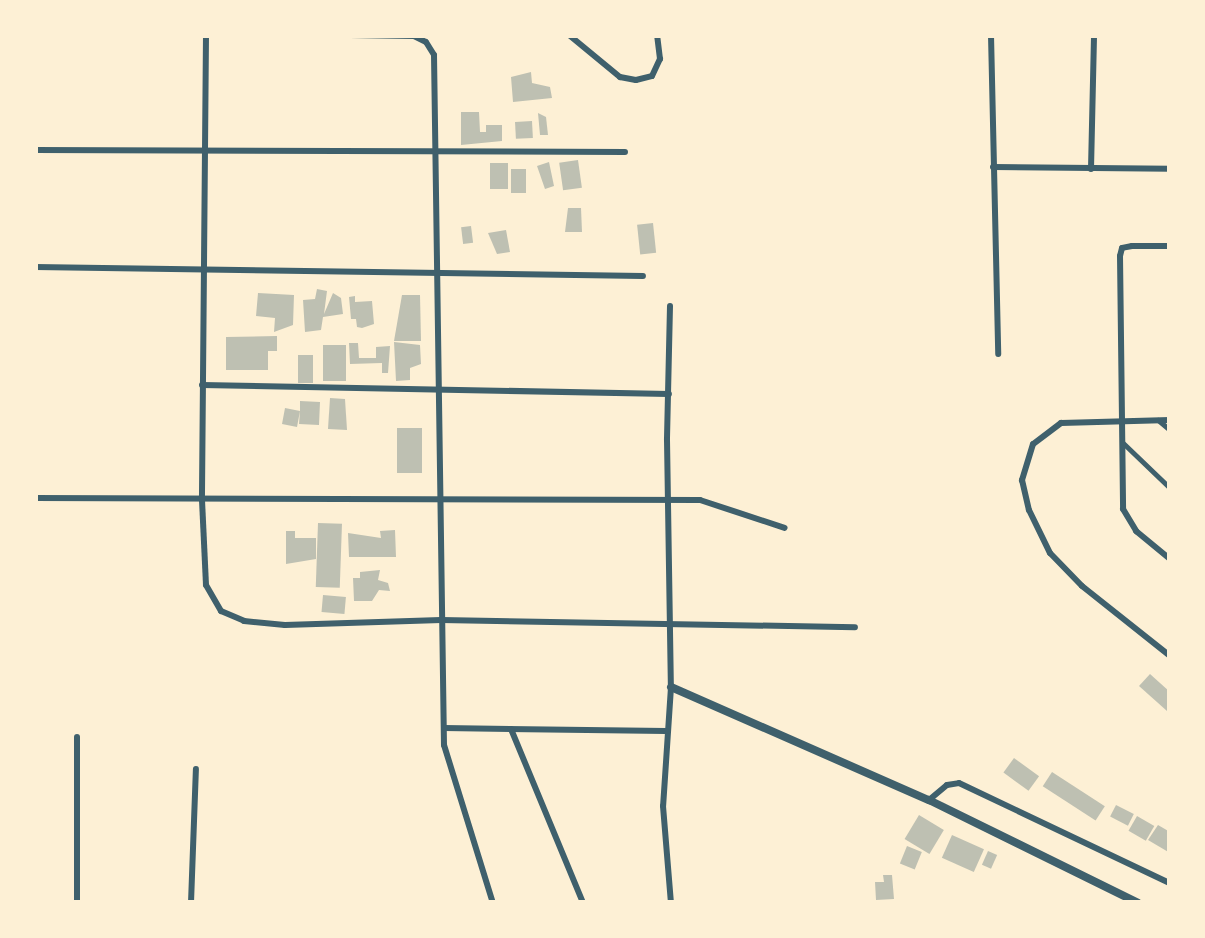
<!DOCTYPE html>
<style>
body{margin:0}
#map{position:relative;width:1205px;height:938px;overflow:hidden;background:#fdf0d5;font-family:"DejaVu Sans",sans-serif}
div>[style]{position:absolute}
.building>*{inset:0;background:#bec0b2;transform-origin:0 0}
.pedestrian>*{height:5px;margin:-2.5px;padding:0 2.5px;transform-origin:2.5px;border-radius:2.5px;background:#3f606c}
.minor>*{height:6px;margin:-3px;padding:0 3px;transform-origin:3px;border-radius:3px;background:#3f606c}
.tertiary>*{height:8px;margin:-4px;padding:0 4px;transform-origin:4px;border-radius:4px;background:#3f606c}
span{translate:-50% -50%;white-space:nowrap;text-align:center;line-height:1.15;-webkit-text-stroke:8px #fdf0d5;paint-order:stroke}
.frame{position:absolute;inset:0;border:38px solid #fdf0d5;pointer-events:none}
</style>
<div id="map">
<div class="building">
<i style="clip-path:polygon(531px 72px,532px 83px,550px 87px,552px 98px,513px 102px,511px 77px)"></i>
<i style="clip-path:polygon(461px 112px,479px 112px,480px 132px,486px 132px,486px 125px,502px 125px,502px 141px,461px 145px)"></i>
<i style="clip-path:polygon(538px 113px,546px 117px,548px 135px,540px 135px)"></i>
<i style="left:532px;top:121px;width:17px;height:17px;rotate:87deg"></i>
<i style="left:578px;top:160px;width:28px;height:19px;rotate:82deg"></i>
<i style="clip-path:polygon(549px 162px,554px 186px,545px 189px,537px 166px)"></i>
<i style="left:490px;top:163px;width:18px;height:26px"></i>
<i style="left:511px;top:169px;width:15px;height:24px"></i>
<i style="clip-path:polygon(568px 208px,581px 208px,582px 232px,565px 232px)"></i>
<i style="left:653px;top:223px;width:30px;height:16px;rotate:84deg"></i>
<i style="left:471px;top:226px;width:17px;height:10px;rotate:83deg"></i>
<i style="clip-path:polygon(506px 230px,510px 252px,497px 254px,488px 233px)"></i>
<i style="clip-path:polygon(317px 289px,327px 291px,324px 314px,333px 293px,341px 298px,343px 314px,323px 317px,321px 330px,305px 332px,303px 300px,315px 299px)"></i>
<i style="clip-path:polygon(258px 293px,294px 295px,293px 325px,274px 332px,275px 318px,256px 316px)"></i>
<i style="clip-path:polygon(402px 295px,420px 295px,421px 341px,394px 341px)"></i>
<i style="clip-path:polygon(355px 296px,355px 302px,372px 301px,374px 324px,362px 328px,357px 327px,356px 319px,351px 319px,349px 297px)"></i>
<i style="clip-path:polygon(277px 336px,277px 351px,268px 351px,268px 370px,226px 370px,226px 337px)"></i>
<i style="clip-path:polygon(394px 342px,420px 345px,421px 364px,410px 368px,410px 380px,396px 381px)"></i>
<i style="clip-path:polygon(349px 343px,358px 343px,359px 358px,376px 358px,376px 347px,390px 346px,388px 373px,382px 373px,382px 363px,350px 364px)"></i>
<i style="left:323px;top:345px;width:23px;height:36px"></i>
<i style="left:298px;top:355px;width:15px;height:28px"></i>
<i style="clip-path:polygon(330px 398px,345px 399px,347px 430px,328px 429px)"></i>
<i style="clip-path:polygon(300px 401px,320px 402px,319px 425px,299px 424px,300px 411px,297px 427px,282px 424px,285px 408px,300px 411px)"></i>
<i style="left:397px;top:428px;width:25px;height:45px"></i>
<i style="left:318px;top:523px;width:24px;height:64px;rotate:2deg"></i>
<i style="clip-path:polygon(395px 530px,396px 557px,349px 557px,348px 533px,381px 538px,380px 531px)"></i>
<i style="clip-path:polygon(286px 531px,295px 531px,295px 538px,316px 538px,316px 559px,286px 564px)"></i>
<i style="clip-path:polygon(380px 570px,378px 580px,388px 583px,390px 591px,379px 590px,372px 601px,354px 601px,353px 578px,360px 578px,360px 572px)"></i>
<i style="left:323px;top:595px;width:23px;height:17px;rotate:5deg"></i>
<i style="clip-path:polygon(1150px 674px,1170px 692px,1167px 711px,1139px 686px)"></i>
<i style="left:1014px;top:758px;width:31px;height:18px;rotate:36deg"></i>
<i style="left:1052px;top:772px;width:63px;height:17px;rotate:33deg"></i>
<i style="left:1116px;top:805px;width:20px;height:13px;rotate:27deg"></i>
<i style="left:919px;top:815px;width:29px;height:28px;rotate:31deg"></i>
<i style="left:1137px;top:816px;width:20px;height:17px;rotate:30deg"></i>
<i style="clip-path:polygon(1158px 825px,1170px 832px,1170px 853px,1148px 840px)"></i>
<i style="left:952px;top:835px;width:35px;height:25px;rotate:24deg"></i>
<i style="left:907px;top:846px;width:16px;height:19px;rotate:22deg"></i>
<i style="left:988px;top:851px;width:10px;height:15px;rotate:24deg"></i>
<i style="clip-path:polygon(883px 875px,892px 875px,894px 899px,876px 900px,875px 882px,884px 882px)"></i>
</div>
<div class="pedestrian">
<i style="left:1158px;top:420px;width:16px;rotate:40deg"></i>
<i style="left:1123px;top:443px;width:65px;rotate:43.8deg"></i>
</div>
<div class="minor">
<i style="left:206px;top:35px;width:465px;rotate:90.5deg"></i>
<i style="left:202px;top:500px;width:85px;rotate:87.3deg"></i>
<i style="left:206px;top:585px;width:30px;rotate:60deg"></i>
<i style="left:221px;top:611px;width:25px;rotate:23deg"></i>
<i style="left:244px;top:621px;width:41px;rotate:5.6deg"></i>
<i style="left:285px;top:625px;width:156px;rotate:-1.8deg"></i>
<i style="left:441px;top:620px;width:414px;rotate:1deg"></i>
<i style="left:350px;top:35px;width:64px;rotate:0.9deg"></i>
<i style="left:414px;top:36px;width:13px;rotate:27deg"></i>
<i style="left:426px;top:42px;width:15px;rotate:58deg"></i>
<i style="left:434px;top:55px;width:690px;rotate:89.17deg"></i>
<i style="left:444px;top:745px;width:165px;rotate:72.8deg"></i>
<i style="left:569px;top:35px;width:66px;rotate:39.5deg"></i>
<i style="left:620px;top:77px;width:16px;rotate:11deg"></i>
<i style="left:636px;top:80px;width:16px;rotate:-14deg"></i>
<i style="left:652px;top:76px;width:19px;rotate:-65deg"></i>
<i style="left:660px;top:59px;width:24px;rotate:-97deg"></i>
<i style="left:991px;top:35px;width:319px;rotate:88.7deg"></i>
<i style="left:35px;top:150px;width:590px;rotate:0.19deg"></i>
<i style="left:993px;top:167px;width:177px;rotate:0.6deg"></i>
<i style="left:1091px;top:169px;width:134px;rotate:-88.7deg"></i>
<i style="left:1170px;top:246px;width:38px;rotate:180deg"></i>
<i style="left:1132px;top:246px;width:10px;rotate:169deg"></i>
<i style="left:1122px;top:248px;width:8px;rotate:104deg"></i>
<i style="left:1120px;top:256px;width:253px;rotate:89.3deg"></i>
<i style="left:1123px;top:509px;width:26px;rotate:59deg"></i>
<i style="left:1136px;top:531px;width:44px;rotate:39.5deg"></i>
<i style="left:35px;top:267px;width:608px;rotate:0.85deg"></i>
<i style="left:670px;top:306px;width:134px;rotate:91.3deg"></i>
<i style="left:667px;top:440px;width:247px;rotate:89.1deg"></i>
<i style="left:671px;top:687px;width:119px;rotate:93.8deg"></i>
<i style="left:663px;top:806px;width:97px;rotate:85.3deg"></i>
<i style="left:202px;top:385px;width:467px;rotate:1.1deg"></i>
<i style="left:1170px;top:420px;width:109px;rotate:178.4deg"></i>
<i style="left:1061px;top:423px;width:35px;rotate:143deg"></i>
<i style="left:1033px;top:444px;width:38px;rotate:107deg"></i>
<i style="left:1022px;top:480px;width:31px;rotate:77deg"></i>
<i style="left:1029px;top:510px;width:48px;rotate:64deg"></i>
<i style="left:1050px;top:553px;width:46px;rotate:45.9deg"></i>
<i style="left:1082px;top:586px;width:112px;rotate:38.5deg"></i>
<i style="left:35px;top:498px;width:665px;rotate:0.17deg"></i>
<i style="left:700px;top:500px;width:89px;rotate:18.2deg"></i>
<i style="left:444px;top:728px;width:222px;rotate:0.8deg"></i>
<i style="left:511px;top:729px;width:188px;rotate:67.5deg"></i>
<i style="left:929px;top:800px;width:23px;rotate:-40deg"></i>
<i style="left:947px;top:785px;width:12px;rotate:-9deg"></i>
<i style="left:959px;top:783px;width:233px;rotate:25.4deg"></i>
<i style="left:77px;top:903px;width:166px;rotate:-90deg"></i>
<i style="left:191px;top:903px;width:134px;rotate:-87.9deg"></i>
</div>
<div class="tertiary">
<i style="left:671px;top:687px;width:282px;rotate:23.7deg"></i>
<i style="left:929px;top:800px;width:233px;rotate:26.2deg"></i>
</div>
<div class="frame"></div>
</div>
